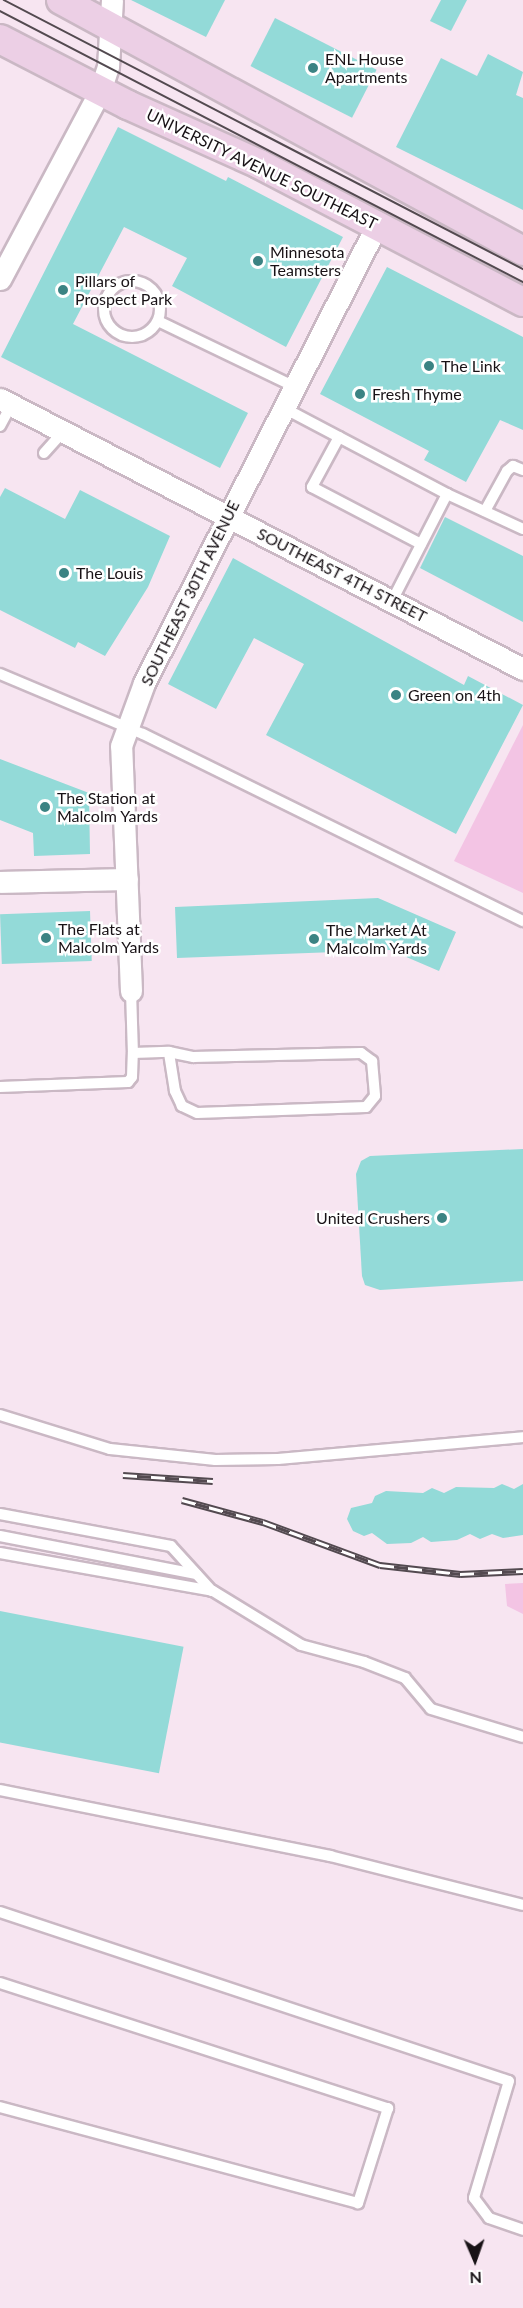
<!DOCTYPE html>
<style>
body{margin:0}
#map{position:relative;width:523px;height:2308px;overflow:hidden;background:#f7e5f1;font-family:Lato,sans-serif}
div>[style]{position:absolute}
.green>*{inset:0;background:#f3c4e4}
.building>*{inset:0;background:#93dad8;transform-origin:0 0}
.roads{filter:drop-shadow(2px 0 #cab8c4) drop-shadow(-2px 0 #cab8c4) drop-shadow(0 2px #cab8c4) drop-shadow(0 -2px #cab8c4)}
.lane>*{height:10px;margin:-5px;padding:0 5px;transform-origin:5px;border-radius:5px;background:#fff}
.lane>.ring{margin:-5px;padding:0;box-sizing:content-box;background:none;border:10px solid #fff;border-radius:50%}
.street>*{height:21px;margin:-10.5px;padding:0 10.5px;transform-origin:10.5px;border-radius:10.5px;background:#fff}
.secondary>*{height:28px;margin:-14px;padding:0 14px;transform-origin:14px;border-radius:14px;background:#eccfe5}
.tram>*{height:1.5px;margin:-0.75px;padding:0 0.75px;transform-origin:0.75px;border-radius:0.75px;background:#534a50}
.rail>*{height:7px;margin-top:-3.5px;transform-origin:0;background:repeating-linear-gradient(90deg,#fff 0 14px,#534a50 0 28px);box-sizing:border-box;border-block:2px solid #534a50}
.dots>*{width:16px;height:16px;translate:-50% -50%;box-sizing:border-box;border:3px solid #fff;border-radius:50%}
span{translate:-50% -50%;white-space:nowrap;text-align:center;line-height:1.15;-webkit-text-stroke:5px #fff;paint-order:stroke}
.poi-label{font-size:16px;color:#181216}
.left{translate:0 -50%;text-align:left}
.right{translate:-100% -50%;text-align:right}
.street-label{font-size:16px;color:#181216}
.north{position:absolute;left:445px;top:2230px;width:60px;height:60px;-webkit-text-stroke:4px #fff;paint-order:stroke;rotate:178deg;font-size:16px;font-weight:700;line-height:24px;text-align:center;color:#181216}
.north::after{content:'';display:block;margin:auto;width:21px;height:27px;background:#181216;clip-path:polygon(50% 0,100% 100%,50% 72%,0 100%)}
</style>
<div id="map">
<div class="green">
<i style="clip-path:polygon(523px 725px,523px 893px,454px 861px)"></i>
<i style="clip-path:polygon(523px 1583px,523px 1614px,507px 1606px,505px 1584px)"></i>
</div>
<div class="building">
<i style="clip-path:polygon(131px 0,225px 0,206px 37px)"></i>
<i style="clip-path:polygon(441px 0,467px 0,451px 31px,430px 21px)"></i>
<i style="left:275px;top:18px;width:114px;height:54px;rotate:27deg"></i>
<i style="clip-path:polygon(488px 54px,523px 72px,516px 95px,523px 98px,523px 210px,396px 147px,441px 58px,477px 76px)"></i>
<i style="clip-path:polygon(118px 127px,226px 181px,228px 177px,343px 237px,286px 347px,172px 286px,187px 258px,124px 227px,73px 324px,248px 413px,220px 468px,1px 357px)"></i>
<i style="clip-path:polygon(387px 267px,523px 337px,523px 430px,500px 420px,466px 482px,424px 460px,429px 451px,320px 394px)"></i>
<i style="clip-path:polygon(5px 488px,65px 519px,80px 490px,170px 536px,148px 587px,105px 656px,78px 642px,75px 648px,0 610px,0 497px)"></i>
<i style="clip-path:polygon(445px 517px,523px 556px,523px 622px,420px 568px)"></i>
<i style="clip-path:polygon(233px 558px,464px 685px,468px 676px,523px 705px,456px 834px,266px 735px,304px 664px,254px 638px,216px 709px,168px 684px)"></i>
<i style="clip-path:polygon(0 759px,89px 793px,90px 854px,34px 856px,33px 833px,0 820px)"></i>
<i style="clip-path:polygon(378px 898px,456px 932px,439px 971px,390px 950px,177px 958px,175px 907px)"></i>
<i style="left:90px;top:911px;width:50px;height:90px;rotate:88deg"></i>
<i style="clip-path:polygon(523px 1149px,523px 1281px,380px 1290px,365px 1285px,362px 1276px,356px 1174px,361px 1161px,370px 1156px)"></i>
<i style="clip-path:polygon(502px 1484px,514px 1489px,523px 1484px,523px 1535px,503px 1538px,492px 1534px,480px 1539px,470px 1534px,457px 1540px,431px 1542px,423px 1537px,411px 1543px,387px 1544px,372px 1533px,364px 1536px,353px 1531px,347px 1519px,351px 1508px,372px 1503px,375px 1496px,386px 1491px,423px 1493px,432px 1488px,444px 1493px,456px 1487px,494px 1488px)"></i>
<i style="left:0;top:1611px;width:187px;height:129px;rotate:11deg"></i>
</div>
<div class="roads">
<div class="lane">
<i class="ring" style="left:104px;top:281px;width:46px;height:46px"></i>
<i style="left:158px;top:321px;width:150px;rotate:25.7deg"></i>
<i style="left:282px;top:407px;width:187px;rotate:27.8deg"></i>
<i style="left:447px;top:494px;width:120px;rotate:117.2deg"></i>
<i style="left:0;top:426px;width:24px;rotate:-62deg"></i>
<i style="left:339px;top:437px;width:57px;rotate:118.4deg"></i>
<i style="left:312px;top:487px;width:123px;rotate:27.6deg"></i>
<i style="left:44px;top:453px;width:31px;rotate:-48deg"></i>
<i style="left:447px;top:494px;width:84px;rotate:24.7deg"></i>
<i style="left:485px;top:511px;width:46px;rotate:-61.2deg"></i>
<i style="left:507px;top:471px;width:8px;rotate:-40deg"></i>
<i style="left:513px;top:466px;width:11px;rotate:22deg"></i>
<i style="left:0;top:674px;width:155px;rotate:22.8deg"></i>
<i style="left:143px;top:734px;width:424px;rotate:26.2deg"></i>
<i style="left:131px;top:991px;width:62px;rotate:88.2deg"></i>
<i style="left:133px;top:1053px;width:36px;rotate:-2deg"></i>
<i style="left:169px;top:1052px;width:25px;rotate:12deg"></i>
<i style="left:193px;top:1057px;width:168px;rotate:-1.4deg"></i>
<i style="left:361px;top:1053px;width:14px;rotate:36deg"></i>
<i style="left:372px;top:1061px;width:35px;rotate:85deg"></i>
<i style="left:375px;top:1096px;width:14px;rotate:129deg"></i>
<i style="left:366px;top:1107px;width:169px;rotate:178deg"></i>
<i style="left:197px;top:1113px;width:17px;rotate:-155deg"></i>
<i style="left:182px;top:1106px;width:17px;rotate:-115deg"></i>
<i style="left:175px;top:1091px;width:39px;rotate:-99deg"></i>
<i style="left:0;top:1087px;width:128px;rotate:-2.2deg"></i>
<i style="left:128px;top:1082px;width:6px;rotate:-51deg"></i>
<i style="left:132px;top:1077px;width:24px;rotate:-88deg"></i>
<i style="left:0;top:1415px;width:115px;rotate:17.2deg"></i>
<i style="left:110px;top:1449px;width:106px;rotate:6deg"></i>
<i style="left:215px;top:1460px;width:63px;rotate:-0.9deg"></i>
<i style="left:278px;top:1459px;width:246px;rotate:-5.1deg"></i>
<i style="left:0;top:1514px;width:174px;rotate:10.6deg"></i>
<i style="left:171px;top:1546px;width:61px;rotate:47.7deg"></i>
<i style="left:0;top:1536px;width:200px;rotate:11deg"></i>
<i style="left:0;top:1553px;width:216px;rotate:10.1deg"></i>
<i style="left:213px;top:1591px;width:103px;rotate:31.5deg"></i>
<i style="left:301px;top:1645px;width:65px;rotate:15.1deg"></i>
<i style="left:364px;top:1662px;width:44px;rotate:21.3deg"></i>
<i style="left:405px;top:1678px;width:40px;rotate:50deg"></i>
<i style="left:431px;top:1709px;width:96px;rotate:16.9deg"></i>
<i style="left:0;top:1790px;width:337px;rotate:11.3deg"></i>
<i style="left:330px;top:1856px;width:199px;rotate:14.2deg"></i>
<i style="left:0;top:1912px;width:536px;rotate:18.37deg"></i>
<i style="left:509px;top:2081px;width:122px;rotate:106.7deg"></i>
<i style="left:474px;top:2198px;width:25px;rotate:53deg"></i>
<i style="left:489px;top:2218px;width:36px;rotate:19deg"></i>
<i style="left:0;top:1983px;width:408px;rotate:17.9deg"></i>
<i style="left:388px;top:2108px;width:100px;rotate:107.5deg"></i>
<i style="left:358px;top:2203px;width:371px;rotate:-165deg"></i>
</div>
<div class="street">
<i style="left:0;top:279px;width:213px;rotate:-62deg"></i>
<i style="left:100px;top:91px;width:25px;rotate:-72deg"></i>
<i style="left:108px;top:67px;width:67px;rotate:-86.6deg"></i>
<i style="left:0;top:399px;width:589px;rotate:27.31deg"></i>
<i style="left:0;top:882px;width:127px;rotate:-1.4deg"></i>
<i style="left:131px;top:991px;width:245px;rotate:-92.3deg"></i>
<i style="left:121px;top:746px;width:67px;rotate:-69.9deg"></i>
<i style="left:144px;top:683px;width:514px;rotate:-63.04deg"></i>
</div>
<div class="secondary">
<i style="left:61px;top:0;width:526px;rotate:28.51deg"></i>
<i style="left:0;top:39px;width:144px;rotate:27.3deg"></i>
<i style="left:128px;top:105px;width:144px;rotate:24.2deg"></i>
<i style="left:259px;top:164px;width:298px;rotate:27.6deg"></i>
</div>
</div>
<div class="tram">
<i style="left:4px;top:0;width:585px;rotate:27.4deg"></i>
<i style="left:0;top:11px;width:589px;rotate:27.39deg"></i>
</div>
<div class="rail">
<i style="left:123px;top:1475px;width:90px;rotate:3.8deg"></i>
<i style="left:182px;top:1500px;width:84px;rotate:15.2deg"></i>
<i style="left:263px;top:1522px;width:125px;rotate:20.2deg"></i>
<i style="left:380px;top:1565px;width:81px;rotate:6.4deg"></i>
<i style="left:460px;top:1574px;width:63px;rotate:-2.7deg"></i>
</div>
<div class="dots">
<i style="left:313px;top:68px;background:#3b8383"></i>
<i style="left:258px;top:261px;background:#3b8383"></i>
<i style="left:63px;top:290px;background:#3b8383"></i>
<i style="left:429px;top:366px;background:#3b8383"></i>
<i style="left:360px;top:394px;background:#3b8383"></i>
<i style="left:64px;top:573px;background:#3b8383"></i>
<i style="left:396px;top:695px;background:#3b8383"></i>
<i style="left:45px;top:807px;background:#3b8383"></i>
<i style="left:46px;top:938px;background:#3b8383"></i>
<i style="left:314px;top:939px;background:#3b8383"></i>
<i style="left:442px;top:1218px;background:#3b8383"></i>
</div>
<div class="poi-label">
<span class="left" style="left:325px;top:68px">ENL House<br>Apartments</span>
<span class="left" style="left:270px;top:261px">Minnesota<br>Teamsters</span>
<span class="left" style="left:75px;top:290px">Pillars of<br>Prospect Park</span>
<span class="left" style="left:441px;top:366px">The Link</span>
<span class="left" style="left:372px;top:394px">Fresh Thyme</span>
<span class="left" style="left:76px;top:573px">The Louis</span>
<span class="left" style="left:408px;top:695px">Green on 4th</span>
<span class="left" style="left:57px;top:807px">The Station at<br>Malcolm Yards</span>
<span class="left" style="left:58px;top:938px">The Flats at<br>Malcolm Yards</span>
<span class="left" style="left:326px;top:939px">The Market At<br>Malcolm Yards</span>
<span class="right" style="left:430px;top:1218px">United Crushers</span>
</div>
<div class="street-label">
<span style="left:262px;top:169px;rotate:26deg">UNIVERSITY AVENUE SOUTHEAST</span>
<span style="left:342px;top:575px;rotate:27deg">SOUTHEAST 4TH STREET</span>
<span style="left:190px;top:593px;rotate:-64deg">SOUTHEAST 30TH AVENUE</span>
</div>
<div class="north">N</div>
</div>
